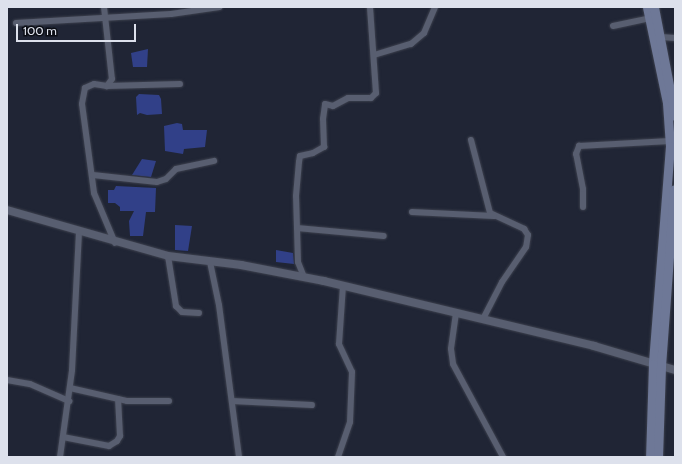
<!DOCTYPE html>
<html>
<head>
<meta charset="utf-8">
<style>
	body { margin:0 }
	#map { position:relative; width:682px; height:464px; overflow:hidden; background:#202535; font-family:Cabin,sans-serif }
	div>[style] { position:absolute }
	.building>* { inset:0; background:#314088 }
	.roads { filter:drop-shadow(0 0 1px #3d414e) drop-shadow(0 0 1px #3d414e) }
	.minor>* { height:6px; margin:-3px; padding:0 3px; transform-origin:3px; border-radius:3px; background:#585e70 }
	.tertiary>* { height:8px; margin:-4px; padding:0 4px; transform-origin:4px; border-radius:4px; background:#585e70 }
	.secondary>* { height:9px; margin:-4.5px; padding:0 4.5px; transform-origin:4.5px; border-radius:4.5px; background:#6e7897 }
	span { translate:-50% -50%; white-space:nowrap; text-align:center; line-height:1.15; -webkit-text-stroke:4px #0c0e15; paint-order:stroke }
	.frame { position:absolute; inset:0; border:8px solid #dde1ec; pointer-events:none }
	.scale { position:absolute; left:16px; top:24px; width:120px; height:18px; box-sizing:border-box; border:2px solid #dde1ec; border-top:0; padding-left:5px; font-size:12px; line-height:14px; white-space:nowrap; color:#dde1ec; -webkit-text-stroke:3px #0c0e15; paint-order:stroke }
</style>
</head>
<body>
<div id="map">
	<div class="building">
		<i style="clip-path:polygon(148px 49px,147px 67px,133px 67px,131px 53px)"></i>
		<i style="clip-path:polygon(139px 94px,159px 95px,161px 99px,162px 114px,147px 115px,140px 113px,137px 115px,136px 97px)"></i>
		<i style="clip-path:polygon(177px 123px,182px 124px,183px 130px,207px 130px,205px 147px,184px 149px,183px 154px,165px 151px,164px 126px)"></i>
		<i style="clip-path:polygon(142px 159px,156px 161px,151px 177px,132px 175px)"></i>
		<i style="clip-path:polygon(116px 186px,156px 188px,155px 212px,146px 212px,143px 236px,130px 236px,129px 221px,134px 211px,120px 211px,120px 207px,115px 203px,108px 203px,108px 190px,114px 190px)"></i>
		<i style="clip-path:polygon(175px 225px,192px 226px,188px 251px,175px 250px)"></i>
		<i style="clip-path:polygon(276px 250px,293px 253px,294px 264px,276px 262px)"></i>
	</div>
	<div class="roads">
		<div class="minor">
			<i style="left:104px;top:7px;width:72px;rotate:83.7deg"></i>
			<i style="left:112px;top:79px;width:9px;rotate:126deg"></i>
			<i style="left:107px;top:86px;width:13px;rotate:-171deg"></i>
			<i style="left:94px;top:84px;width:10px;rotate:156deg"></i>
			<i style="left:85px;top:88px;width:16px;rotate:101deg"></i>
			<i style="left:82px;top:104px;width:90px;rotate:82.3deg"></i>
			<i style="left:94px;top:193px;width:54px;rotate:67.2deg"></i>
			<i style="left:16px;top:23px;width:155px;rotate:-3.3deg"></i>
			<i style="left:171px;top:14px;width:49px;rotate:-8.3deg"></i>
			<i style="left:613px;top:26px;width:38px;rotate:-12deg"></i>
			<i style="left:661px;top:37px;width:14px;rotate:4deg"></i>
			<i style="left:374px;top:55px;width:39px;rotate:-17deg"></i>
			<i style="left:411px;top:44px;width:17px;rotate:-40deg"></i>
			<i style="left:424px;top:33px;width:28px;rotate:-67deg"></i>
			<i style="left:107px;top:86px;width:73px;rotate:-1.6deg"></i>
			<i style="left:471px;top:140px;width:75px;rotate:75.4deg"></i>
			<i style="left:490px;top:213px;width:38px;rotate:25deg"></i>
			<i style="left:524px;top:229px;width:7px;rotate:56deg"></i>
			<i style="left:528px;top:235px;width:12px;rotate:99deg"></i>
			<i style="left:526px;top:247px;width:42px;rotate:124.4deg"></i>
			<i style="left:502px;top:282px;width:42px;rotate:117.2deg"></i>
			<i style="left:93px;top:175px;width:64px;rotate:6.2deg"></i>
			<i style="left:157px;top:182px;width:9px;rotate:-18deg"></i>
			<i style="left:166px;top:179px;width:14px;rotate:-45deg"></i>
			<i style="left:176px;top:169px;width:39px;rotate:-12deg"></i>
			<i style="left:583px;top:207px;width:18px;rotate:-90deg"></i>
			<i style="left:583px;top:189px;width:36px;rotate:-101deg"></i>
			<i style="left:576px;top:154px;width:9px;rotate:-69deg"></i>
			<i style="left:579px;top:146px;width:91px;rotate:-3.1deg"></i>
			<i style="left:412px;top:212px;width:82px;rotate:2.8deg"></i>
			<i style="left:297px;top:228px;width:87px;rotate:5.3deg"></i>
			<i style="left:168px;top:256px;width:51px;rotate:80.9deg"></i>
			<i style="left:176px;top:306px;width:8px;rotate:45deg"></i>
			<i style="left:182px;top:312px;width:17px;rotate:3deg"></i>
			<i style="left:210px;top:262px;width:44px;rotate:78.2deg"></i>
			<i style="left:219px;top:305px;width:153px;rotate:82.5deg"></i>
			<i style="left:304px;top:277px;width:16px;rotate:-112deg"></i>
			<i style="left:298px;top:262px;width:66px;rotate:-91.7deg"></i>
			<i style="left:296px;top:196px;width:34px;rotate:-85deg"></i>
			<i style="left:299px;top:162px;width:6px;rotate:-81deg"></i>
			<i style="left:300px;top:156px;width:13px;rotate:-13deg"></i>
			<i style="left:313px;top:153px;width:13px;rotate:-29deg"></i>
			<i style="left:324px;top:147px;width:28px;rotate:-92deg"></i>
			<i style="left:323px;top:119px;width:15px;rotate:-82deg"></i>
			<i style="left:325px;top:104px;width:8px;rotate:14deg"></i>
			<i style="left:333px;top:106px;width:17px;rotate:-28deg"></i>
			<i style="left:348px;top:98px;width:23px"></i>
			<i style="left:371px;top:98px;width:7px;rotate:-45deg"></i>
			<i style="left:376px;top:93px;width:86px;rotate:-94deg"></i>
			<i style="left:456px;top:313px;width:36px;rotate:98deg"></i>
			<i style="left:451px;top:349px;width:15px;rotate:82deg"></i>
			<i style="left:453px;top:364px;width:106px;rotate:61.7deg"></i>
			<i style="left:7px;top:380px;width:23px;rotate:10deg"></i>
			<i style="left:30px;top:384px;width:43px;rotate:23.6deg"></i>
			<i style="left:70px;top:388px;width:58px;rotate:12.8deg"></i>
			<i style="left:127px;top:401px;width:42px"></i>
			<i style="left:232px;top:401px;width:80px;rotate:2.9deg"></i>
			<i style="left:63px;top:437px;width:47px;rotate:11.1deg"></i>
			<i style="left:109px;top:446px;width:9px;rotate:-32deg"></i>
			<i style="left:117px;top:441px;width:6px;rotate:-59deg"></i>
			<i style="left:120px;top:436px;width:37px;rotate:-93deg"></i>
			<i style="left:60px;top:457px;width:88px;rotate:-82.1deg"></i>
			<i style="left:72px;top:370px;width:139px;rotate:-87.1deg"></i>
			<i style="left:338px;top:457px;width:37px;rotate:-71deg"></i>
			<i style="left:350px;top:422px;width:50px;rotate:-87.7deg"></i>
			<i style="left:352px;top:372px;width:31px;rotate:-115deg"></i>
			<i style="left:339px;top:344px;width:58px;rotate:-86.1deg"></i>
		</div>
		<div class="tertiary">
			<i style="left:7px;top:210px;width:167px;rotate:15.9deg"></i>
			<i style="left:168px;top:256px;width:74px;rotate:7deg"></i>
			<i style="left:241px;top:265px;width:85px;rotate:10.9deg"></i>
			<i style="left:324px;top:281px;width:278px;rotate:13.5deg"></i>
			<i style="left:594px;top:346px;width:84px;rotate:16.5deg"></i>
		</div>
		<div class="secondary">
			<i style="left:647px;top:7px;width:98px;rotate:78.2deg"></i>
			<i style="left:667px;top:103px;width:43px;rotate:86deg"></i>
			<i style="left:670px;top:146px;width:219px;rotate:94.5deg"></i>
			<i style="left:653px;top:364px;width:93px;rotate:91.8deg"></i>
			<i style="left:654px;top:7px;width:111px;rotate:79.1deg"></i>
			<i style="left:658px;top:457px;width:91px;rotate:-88.1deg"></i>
			<i style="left:661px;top:366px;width:177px;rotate:-85.8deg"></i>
		</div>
	</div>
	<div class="frame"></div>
	<div class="scale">100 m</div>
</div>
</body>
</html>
